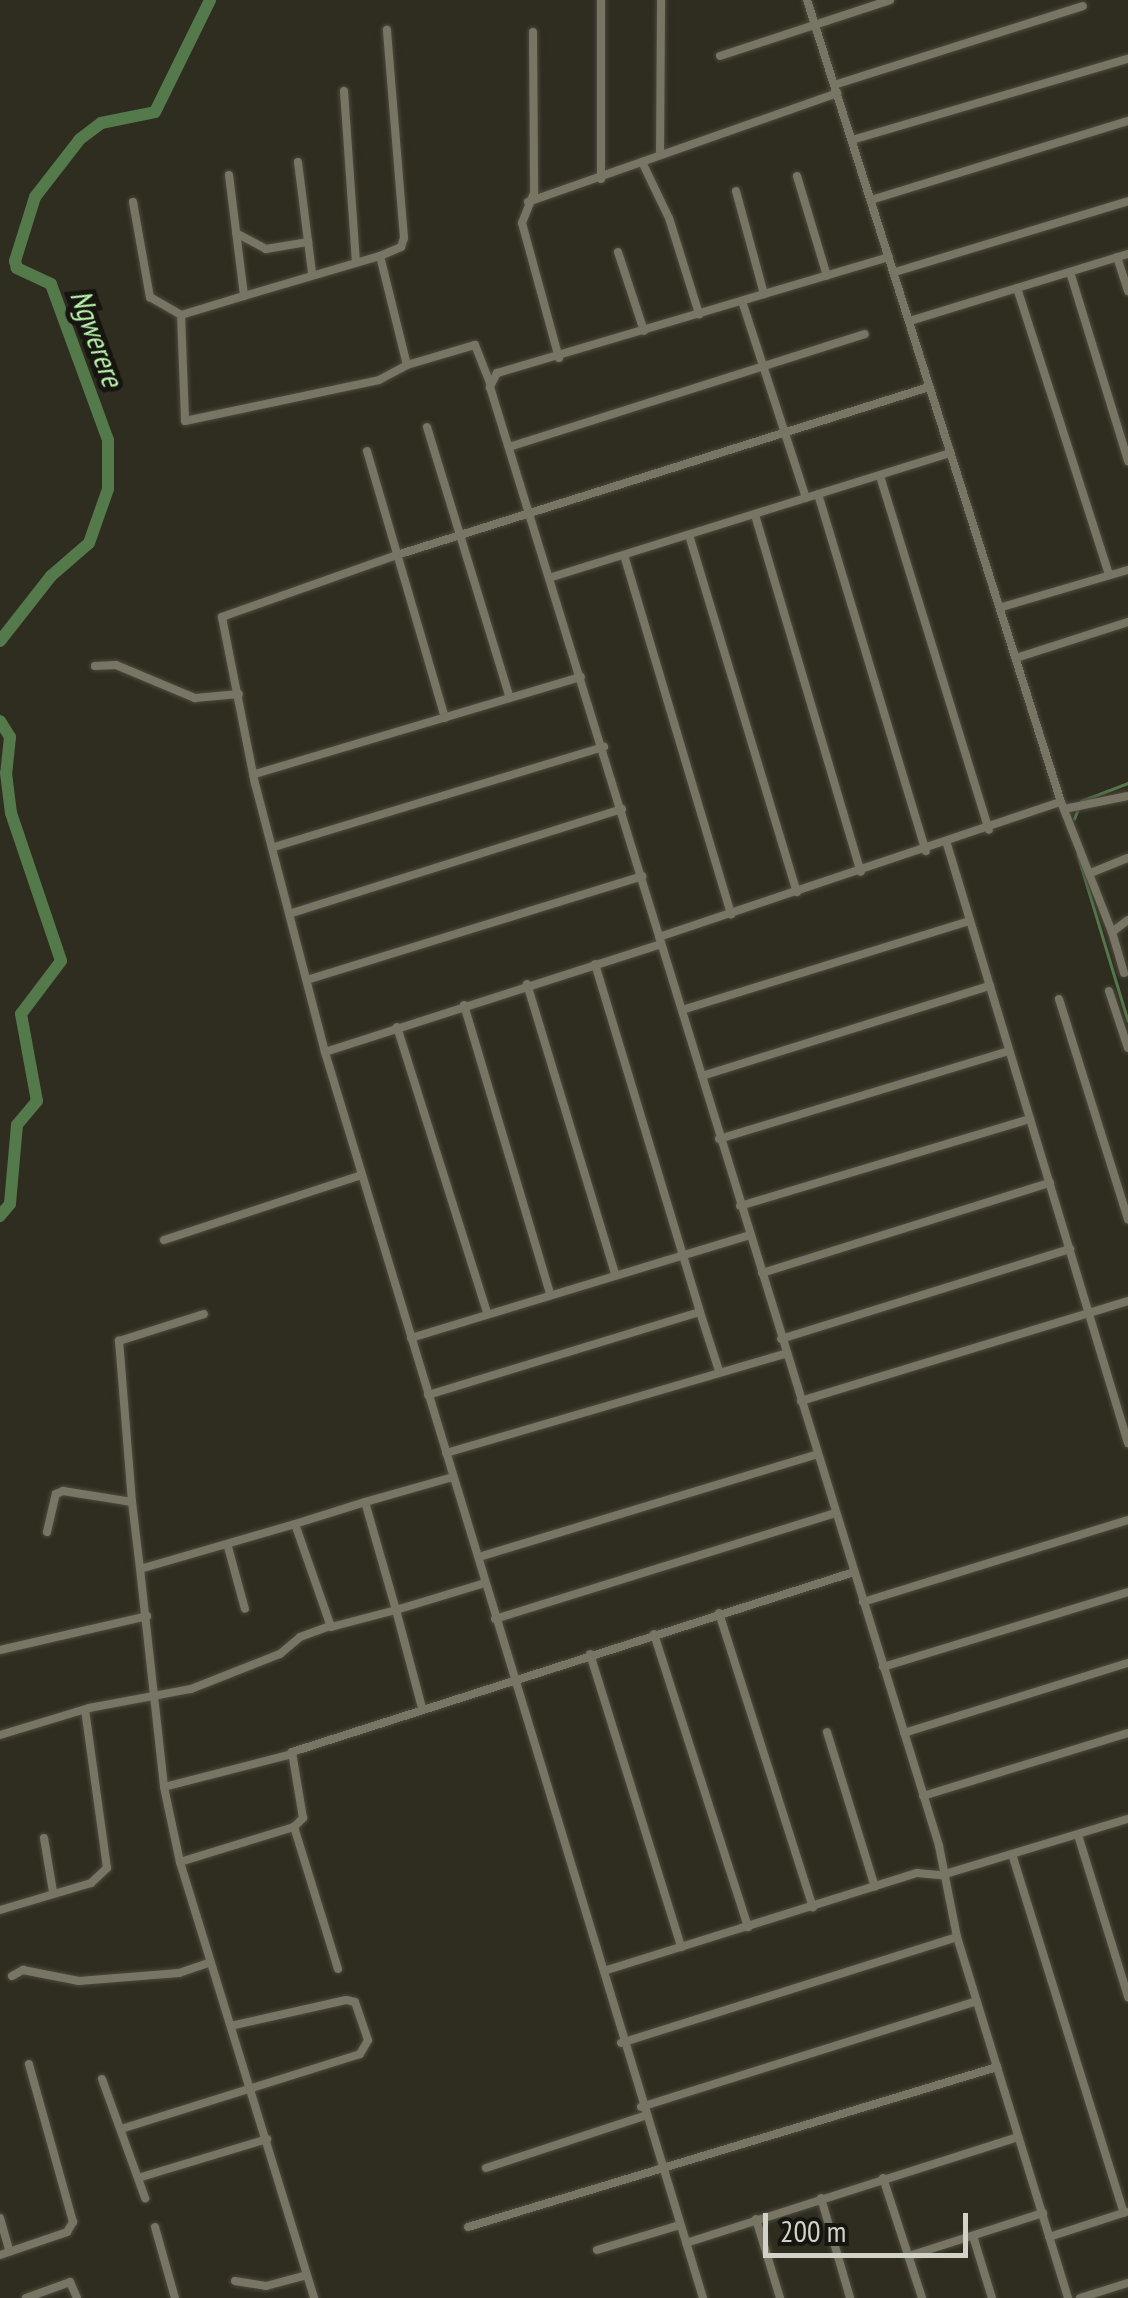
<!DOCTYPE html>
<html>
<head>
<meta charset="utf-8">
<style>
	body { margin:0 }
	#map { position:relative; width:1128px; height:2298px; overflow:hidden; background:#2f2d1f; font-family:"PT Sans Narrow",sans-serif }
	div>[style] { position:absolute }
	.stream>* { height:2.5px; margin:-1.25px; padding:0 1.25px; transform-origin:1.25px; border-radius:1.25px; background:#54794b }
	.river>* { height:12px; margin:-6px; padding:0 6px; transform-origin:6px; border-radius:6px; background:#54794b }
	.roads { filter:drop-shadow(0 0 2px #4c4a3e) drop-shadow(0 0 2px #4c4a3e) }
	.minor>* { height:8px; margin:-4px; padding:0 4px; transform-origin:4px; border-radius:4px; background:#787565 }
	span { translate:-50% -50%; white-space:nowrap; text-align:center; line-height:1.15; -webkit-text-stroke:10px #16150f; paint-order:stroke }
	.water-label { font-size:30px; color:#bbf5ae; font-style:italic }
	.scale { position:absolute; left:763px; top:2213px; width:205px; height:45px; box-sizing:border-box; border:5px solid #d3d2c9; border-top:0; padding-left:12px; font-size:30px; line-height:35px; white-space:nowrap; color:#d3d2c9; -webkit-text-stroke:8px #16150f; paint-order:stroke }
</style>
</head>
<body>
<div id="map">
	<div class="stream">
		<i style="left:1081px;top:801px;width:50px;rotate:-21deg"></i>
		<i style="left:1074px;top:819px;width:9px;rotate:-69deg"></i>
		<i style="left:1078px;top:855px;width:173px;rotate:73.2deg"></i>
	</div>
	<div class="river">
		<i style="left:0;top:641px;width:83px;rotate:-51.9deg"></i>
		<i style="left:51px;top:576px;width:50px;rotate:-41deg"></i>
		<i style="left:89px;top:543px;width:57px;rotate:-70.6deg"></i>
		<i style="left:108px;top:489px;width:49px;rotate:-90deg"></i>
		<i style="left:108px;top:440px;width:166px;rotate:-110.1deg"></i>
		<i style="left:51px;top:284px;width:38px;rotate:-155deg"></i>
		<i style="left:17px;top:268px;width:7px;rotate:-106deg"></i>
		<i style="left:15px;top:261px;width:67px;rotate:-72.6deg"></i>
		<i style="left:35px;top:197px;width:73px;rotate:-52.2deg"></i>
		<i style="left:80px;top:139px;width:26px;rotate:-37deg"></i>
		<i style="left:101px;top:123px;width:55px;rotate:-11.5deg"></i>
		<i style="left:155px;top:112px;width:125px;rotate:-63.8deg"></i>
		<i style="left:0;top:721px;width:19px;rotate:58deg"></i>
		<i style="left:10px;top:737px;width:36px;rotate:96deg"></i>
		<i style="left:6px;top:773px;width:40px;rotate:82.9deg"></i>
		<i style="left:11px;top:813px;width:156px;rotate:71.3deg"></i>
		<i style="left:61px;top:961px;width:66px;rotate:127deg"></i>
		<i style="left:21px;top:1014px;width:88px;rotate:79.6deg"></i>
		<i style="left:37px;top:1101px;width:31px;rotate:130deg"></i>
		<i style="left:17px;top:1125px;width:79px;rotate:95.1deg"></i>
		<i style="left:10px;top:1204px;width:16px;rotate:130deg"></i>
	</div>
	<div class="roads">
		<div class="minor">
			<i style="left:533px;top:32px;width:161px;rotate:89.6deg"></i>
			<i style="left:534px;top:193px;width:32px;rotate:112deg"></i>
			<i style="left:522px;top:223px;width:140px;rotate:74.7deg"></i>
			<i style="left:720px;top:56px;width:179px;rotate:-18.2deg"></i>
			<i style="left:834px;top:85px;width:261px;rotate:-17.6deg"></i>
			<i style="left:344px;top:91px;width:170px;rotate:86deg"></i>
			<i style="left:852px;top:140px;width:288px;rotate:-16.4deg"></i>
			<i style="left:660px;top:154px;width:154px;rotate:-89.6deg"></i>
			<i style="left:298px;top:162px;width:112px;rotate:82.8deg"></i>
			<i style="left:642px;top:162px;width:62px;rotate:64.3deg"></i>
			<i style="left:669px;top:218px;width:101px;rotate:72.6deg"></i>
			<i style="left:229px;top:175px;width:122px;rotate:82.9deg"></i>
			<i style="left:244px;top:296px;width:142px;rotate:-16.4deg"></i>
			<i style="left:380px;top:256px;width:112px;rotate:76.1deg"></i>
			<i style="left:407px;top:365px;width:71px;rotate:-16.4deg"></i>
			<i style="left:475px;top:345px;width:41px;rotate:68.5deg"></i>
			<i style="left:797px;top:176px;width:104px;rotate:73.3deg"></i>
			<i style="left:601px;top:179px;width:179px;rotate:-90deg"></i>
			<i style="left:736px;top:191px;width:107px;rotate:74.8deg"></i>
			<i style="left:871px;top:200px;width:269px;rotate:-17.1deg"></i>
			<i style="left:133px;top:202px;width:97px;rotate:79.9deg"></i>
			<i style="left:150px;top:297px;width:36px;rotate:30deg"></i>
			<i style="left:181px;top:315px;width:106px;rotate:87.8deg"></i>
			<i style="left:185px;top:421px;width:198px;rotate:-11.9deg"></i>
			<i style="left:379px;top:380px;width:32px;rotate:-28deg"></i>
			<i style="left:528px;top:202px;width:328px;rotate:-19.4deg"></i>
			<i style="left:236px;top:233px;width:34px;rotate:28deg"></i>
			<i style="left:266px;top:249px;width:43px;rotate:-9.5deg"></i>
			<i style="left:618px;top:252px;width:83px;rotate:71.8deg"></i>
			<i style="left:380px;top:256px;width:23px;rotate:-23deg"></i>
			<i style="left:401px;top:247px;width:9px;rotate:-72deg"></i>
			<i style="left:404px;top:238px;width:209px;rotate:-94.7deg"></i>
			<i style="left:889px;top:257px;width:409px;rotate:163.5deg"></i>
			<i style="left:497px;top:373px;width:16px;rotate:117deg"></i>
			<i style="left:490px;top:387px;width:1527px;rotate:72.89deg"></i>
			<i style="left:939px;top:1846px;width:93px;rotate:78.8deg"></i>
			<i style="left:957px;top:1937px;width:378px;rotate:72.9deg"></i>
			<i style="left:1117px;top:257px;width:36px;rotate:72deg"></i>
			<i style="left:895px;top:272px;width:244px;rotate:-16.9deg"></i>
			<i style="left:1070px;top:272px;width:198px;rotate:72.9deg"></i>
			<i style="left:1017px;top:288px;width:301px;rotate:72.2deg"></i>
			<i style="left:742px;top:301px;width:207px;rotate:72deg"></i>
			<i style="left:181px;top:315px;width:66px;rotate:-16.8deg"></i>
			<i style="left:910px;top:321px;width:228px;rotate:-17.1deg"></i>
			<i style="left:427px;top:427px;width:283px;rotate:73deg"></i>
			<i style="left:512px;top:446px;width:370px;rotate:-17.6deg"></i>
			<i style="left:367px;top:451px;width:278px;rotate:73.7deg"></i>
			<i style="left:880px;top:476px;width:370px;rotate:72.9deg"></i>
			<i style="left:818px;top:494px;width:373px;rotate:73.2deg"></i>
			<i style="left:755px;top:515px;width:372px;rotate:73.5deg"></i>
			<i style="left:689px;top:535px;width:373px;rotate:73.2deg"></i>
			<i style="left:624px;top:555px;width:375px;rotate:73.4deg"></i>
			<i style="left:552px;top:577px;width:416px;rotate:-17.3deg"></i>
			<i style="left:1002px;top:607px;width:131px;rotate:-16.4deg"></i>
			<i style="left:1016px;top:658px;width:118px;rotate:-17.8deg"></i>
			<i style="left:95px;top:666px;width:21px;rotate:-3deg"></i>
			<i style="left:116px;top:665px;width:86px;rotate:22.7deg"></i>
			<i style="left:195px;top:698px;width:44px;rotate:-5.2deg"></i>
			<i style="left:255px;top:774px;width:340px;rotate:-16.6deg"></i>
			<i style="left:1061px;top:802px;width:140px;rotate:68.6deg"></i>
			<i style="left:1064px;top:809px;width:65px;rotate:-11.5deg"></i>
			<i style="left:947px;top:844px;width:626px;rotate:73.19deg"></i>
			<i style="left:274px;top:847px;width:345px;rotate:-16.9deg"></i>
			<i style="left:1093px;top:872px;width:38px;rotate:-22deg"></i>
			<i style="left:292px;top:913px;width:346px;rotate:-17.5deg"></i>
			<i style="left:659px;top:937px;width:424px;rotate:-18.6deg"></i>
			<i style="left:1061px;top:802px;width:841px;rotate:-107.57deg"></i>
			<i style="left:595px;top:964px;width:363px;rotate:73.2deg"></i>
			<i style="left:1124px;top:973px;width:43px;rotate:-106.3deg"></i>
			<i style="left:1112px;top:932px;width:20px;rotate:-37deg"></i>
			<i style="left:310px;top:979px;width:348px;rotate:-17.2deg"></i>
			<i style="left:527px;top:984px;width:302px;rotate:73.1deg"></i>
			<i style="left:1109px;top:991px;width:60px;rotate:71.6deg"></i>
			<i style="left:1059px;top:999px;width:231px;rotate:72.6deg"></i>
			<i style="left:464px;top:1005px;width:301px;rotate:73.4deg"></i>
			<i style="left:682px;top:1010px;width:300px;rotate:-17.2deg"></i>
			<i style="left:397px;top:1027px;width:299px;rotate:72.5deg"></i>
			<i style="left:325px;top:1052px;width:353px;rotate:-17.8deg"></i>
			<i style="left:702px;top:1076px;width:302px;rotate:-17.4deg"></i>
			<i style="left:719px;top:1139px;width:302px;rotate:-16.9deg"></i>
			<i style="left:740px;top:1206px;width:303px;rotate:-16.7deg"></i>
			<i style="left:164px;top:1240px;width:208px;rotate:-18.2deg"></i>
			<i style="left:762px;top:1273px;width:302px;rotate:-17.4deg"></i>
			<i style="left:411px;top:1338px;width:354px;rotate:-16.9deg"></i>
			<i style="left:781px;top:1339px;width:303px;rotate:-17.3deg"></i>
			<i style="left:428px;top:1395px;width:284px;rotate:-17deg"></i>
			<i style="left:700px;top:1312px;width:62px;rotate:72.1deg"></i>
			<i style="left:801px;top:1401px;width:342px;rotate:-17deg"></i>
			<i style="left:446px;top:1453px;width:353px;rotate:-16.3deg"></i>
			<i style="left:453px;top:1477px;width:91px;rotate:164.1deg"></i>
			<i style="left:365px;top:1502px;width:112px;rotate:74deg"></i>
			<i style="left:396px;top:1610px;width:93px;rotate:-16.9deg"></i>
			<i style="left:132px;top:1502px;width:162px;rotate:-94.6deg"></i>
			<i style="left:119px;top:1341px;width:89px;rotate:-17.6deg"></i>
			<i style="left:295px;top:1524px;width:73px;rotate:-17.4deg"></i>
			<i style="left:47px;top:1532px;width:39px;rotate:-77deg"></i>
			<i style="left:56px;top:1494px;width:8px;rotate:-23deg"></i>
			<i style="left:63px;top:1491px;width:70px;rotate:9.1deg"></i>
			<i style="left:132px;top:1502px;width:67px;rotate:83.2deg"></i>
			<i style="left:140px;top:1569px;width:161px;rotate:-16.2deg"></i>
			<i style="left:295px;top:1524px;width:109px;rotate:70.7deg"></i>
			<i style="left:331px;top:1627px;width:67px;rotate:-14.7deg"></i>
			<i style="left:396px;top:1610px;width:101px;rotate:75.1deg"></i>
			<i style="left:228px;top:1547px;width:64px;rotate:74.7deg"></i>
			<i style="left:479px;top:1557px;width:353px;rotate:-16.9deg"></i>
			<i style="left:140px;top:1569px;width:219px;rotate:83.7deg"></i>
			<i style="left:164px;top:1787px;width:77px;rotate:78deg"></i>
			<i style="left:180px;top:1862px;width:456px;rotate:72.9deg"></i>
			<i style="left:863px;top:1602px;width:277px;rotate:-17.2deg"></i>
			<i style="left:719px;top:1613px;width:309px;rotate:72.3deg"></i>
			<i style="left:495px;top:1619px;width:357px;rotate:-17.3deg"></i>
			<i style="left:654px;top:1634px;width:308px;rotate:72.2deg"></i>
			<i style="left:0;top:1650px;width:151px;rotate:-13deg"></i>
			<i style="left:590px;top:1654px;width:307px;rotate:72.7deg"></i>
			<i style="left:883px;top:1667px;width:256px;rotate:-17deg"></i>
			<i style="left:827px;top:1732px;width:162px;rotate:72.8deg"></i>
			<i style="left:904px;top:1733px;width:235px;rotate:-17.4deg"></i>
			<i style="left:0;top:1735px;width:93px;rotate:-16.9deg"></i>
			<i style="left:89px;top:1708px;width:104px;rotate:-10.6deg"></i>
			<i style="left:191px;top:1689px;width:96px;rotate:-21.5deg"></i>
			<i style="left:280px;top:1654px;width:26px;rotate:-40deg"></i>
			<i style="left:300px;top:1637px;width:32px;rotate:-20deg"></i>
			<i style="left:164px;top:1787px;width:129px;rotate:-14.4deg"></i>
			<i style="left:923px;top:1796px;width:214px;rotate:-17.1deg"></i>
			<i style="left:1078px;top:1835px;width:170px;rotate:72.8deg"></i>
			<i style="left:44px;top:1838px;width:55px;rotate:80.5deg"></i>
			<i style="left:1012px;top:1854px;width:376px;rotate:72.7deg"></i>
			<i style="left:180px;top:1862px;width:119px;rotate:-17.1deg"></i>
			<i style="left:0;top:1910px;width:95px;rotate:-16.5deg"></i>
			<i style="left:91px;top:1883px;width:22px;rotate:-43deg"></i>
			<i style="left:107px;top:1868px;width:160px;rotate:-97.9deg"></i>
			<i style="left:338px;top:1969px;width:149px;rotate:-107.2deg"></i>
			<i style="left:294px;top:1827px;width:13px;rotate:-45deg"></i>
			<i style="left:303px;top:1818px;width:67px;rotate:-99.5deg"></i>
			<i style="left:292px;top:1752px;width:590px;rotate:-17.76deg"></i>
			<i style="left:607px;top:1970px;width:325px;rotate:-17.4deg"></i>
			<i style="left:917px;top:1873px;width:25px;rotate:5deg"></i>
			<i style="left:942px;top:1875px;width:194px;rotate:-16.8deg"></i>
			<i style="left:12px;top:1976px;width:13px;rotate:-29deg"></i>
			<i style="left:23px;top:1970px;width:57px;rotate:11.1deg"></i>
			<i style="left:79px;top:1981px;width:100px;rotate:-4.6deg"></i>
			<i style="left:179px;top:1973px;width:31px;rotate:-19deg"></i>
			<i style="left:621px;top:2043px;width:352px;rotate:-17.5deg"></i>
			<i style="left:102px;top:2079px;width:127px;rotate:70.1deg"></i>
			<i style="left:641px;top:2107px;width:352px;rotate:-17.5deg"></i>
			<i style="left:121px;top:2129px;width:250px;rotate:-17.4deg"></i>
			<i style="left:360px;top:2054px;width:16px;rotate:-60deg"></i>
			<i style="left:368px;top:2040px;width:40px;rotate:-108.9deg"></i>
			<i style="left:355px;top:2002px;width:9px;rotate:-167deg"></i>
			<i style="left:346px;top:2000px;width:118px;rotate:167.3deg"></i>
			<i style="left:486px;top:2168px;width:166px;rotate:-18.2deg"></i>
			<i style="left:138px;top:2178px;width:135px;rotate:-16.8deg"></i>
			<i style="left:883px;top:2178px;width:126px;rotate:72deg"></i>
			<i style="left:821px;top:2198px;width:104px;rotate:73.8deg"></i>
			<i style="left:0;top:2218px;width:35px;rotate:74deg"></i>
			<i style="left:756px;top:2219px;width:83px;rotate:73.1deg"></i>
			<i style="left:155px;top:2227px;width:74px;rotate:74.3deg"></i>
			<i style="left:468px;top:2227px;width:553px;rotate:-16.83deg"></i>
			<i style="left:973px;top:2236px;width:65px;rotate:73deg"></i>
			<i style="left:1049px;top:2237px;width:81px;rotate:-18deg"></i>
			<i style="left:686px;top:2243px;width:349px;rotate:-17.7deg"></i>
			<i style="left:597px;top:2250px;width:87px;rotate:-16.8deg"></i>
			<i style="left:0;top:2255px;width:71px;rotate:-18.9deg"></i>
			<i style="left:67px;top:2232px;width:12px;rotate:-59deg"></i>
			<i style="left:73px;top:2222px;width:164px;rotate:-105.6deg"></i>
			<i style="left:909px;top:2256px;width:141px;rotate:-17.8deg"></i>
			<i style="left:235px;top:2281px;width:31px;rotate:9deg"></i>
			<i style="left:266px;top:2286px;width:42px;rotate:-15deg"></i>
			<i style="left:26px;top:2298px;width:47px;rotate:-20deg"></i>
			<i style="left:70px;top:2282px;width:17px;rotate:66deg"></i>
			<i style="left:703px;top:2298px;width:1302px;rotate:-106.88deg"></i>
			<i style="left:325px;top:1052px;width:277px;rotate:-104.6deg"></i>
			<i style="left:255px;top:784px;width:170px;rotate:-101.2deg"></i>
			<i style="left:222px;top:617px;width:186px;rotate:-19.5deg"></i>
			<i style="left:397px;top:555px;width:558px;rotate:-17.53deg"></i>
			<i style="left:1080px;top:2298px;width:50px;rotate:-17.4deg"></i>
		</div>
	</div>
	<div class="water-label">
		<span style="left:97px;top:338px;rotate:70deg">Ngwerere</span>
	</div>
	<div class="scale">200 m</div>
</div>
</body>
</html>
